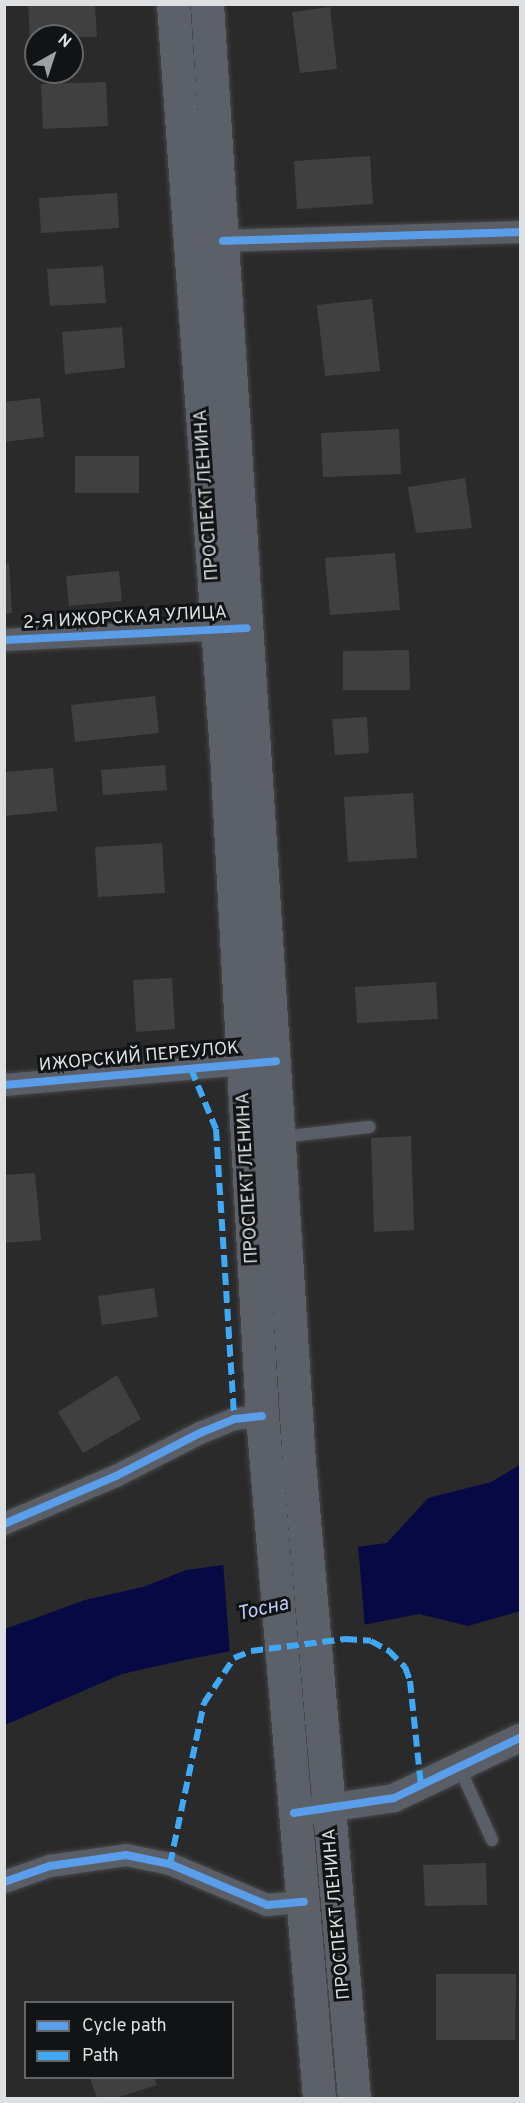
<!DOCTYPE html>
<html>
<head>
<meta charset="utf-8">
<style>
	body { margin:0 }
	#map { position:relative; width:525px; height:2103px; overflow:hidden; background:#2a2a2b; font-family:Overpass,sans-serif }
	div>[style] { position:absolute }
	.water>* { inset:0; background:#070944 }
	.pier>* { inset:0; background:#2a2a2b }
	.building>* { inset:0; background:#404041 }
	.roads { filter:drop-shadow(0 0 2px #474748) drop-shadow(0 0 2px #474748) }
	.service>* { height:12px; margin:-6px; padding:0 6px; transform-origin:6px; border-radius:6px; background:#5a5e67 }
	.minor>* { height:22px; margin:-11px; padding:0 11px; transform-origin:11px; border-radius:11px; background:#5a5e67 }
	.tertiary>* { height:28px; margin:-14px; padding:0 14px; transform-origin:14px; border-radius:14px; background:#5a5e67 }
	.secondary>* { height:33px; margin:-16.5px; padding:0 16.5px; transform-origin:16.5px; border-radius:16.5px; background:#5c6069 }
	.quiet>* { height:6px; margin-top:-3px; transform-origin:0; background:repeating-linear-gradient(90deg,#3fa9f5 0 12px,transparent 0 18px) }
	.cycleway>* { height:8px; margin:-4px; padding:0 4px; transform-origin:4px; border-radius:4px; background:#5a9eea }
	span { translate:-50% -50%; white-space:nowrap; text-align:center; line-height:1.15; -webkit-text-stroke:6px #121314; paint-order:stroke }
	.street-label { font-size:18px; color:#dedfe1 }
	.water-label { font-size:20px; color:#bbcdf4; font-style:italic }
	.frame { position:absolute; inset:0; border:6px solid #dedfe1; pointer-events:none }
	.legend { position:absolute; left:24px; top:2001px; width:210px; height:78px; box-sizing:border-box; background:#121314; border:2px solid #646566; margin:0; padding:8px 10px; list-style:none; font-size:18px; color:#dedfe1 }
	.legend li { display:flex; align-items:center; gap:12px; height:30px }
	.legend b { width:30px; border:2px solid #646566 }
	.north { position:absolute; left:24px; top:24px; width:60px; height:60px; box-sizing:border-box; background:#121314; border:2px solid #646566; border-radius:50%; rotate:39deg; font-size:16px; font-weight:700; line-height:24px; text-align:center; color:#dedfe1 }
	.north::after { content:''; display:block; margin:auto; width:21px; height:27px; background:#9fa0a1; clip-path:polygon(50% 0,100% 100%,50% 72%,0 100%) }
</style>
</head>
<body>
<div id="map">
	<div class="water">
		<i style="clip-path:polygon(520px 1465px,520px 1611px,468px 1626px,419px 1614px,175px 1662px,122px 1674px,5px 1725px,5px 1629px,85px 1600px,143px 1587px,186px 1570px,387px 1543px,428px 1498px,491px 1482px)"></i>
	</div>
	<div class="pier">
		<i style="clip-path:polygon(358px 1544px,365px 1628px,230px 1654px,223px 1562px)"></i>
	</div>
	<div class="building">
		<i style="clip-path:polygon(28px 4px,95px 4px,97px 37px,36px 36px,30px 40px)"></i>
		<i style="clip-path:polygon(330px 7px,337px 69px,300px 73px,292px 12px)"></i>
		<i style="clip-path:polygon(106px 82px,108px 126px,43px 129px,41px 84px)"></i>
		<i style="clip-path:polygon(370px 156px,373px 204px,297px 209px,294px 161px)"></i>
		<i style="clip-path:polygon(117px 193px,119px 228px,41px 233px,39px 198px)"></i>
		<i style="clip-path:polygon(103px 266px,106px 303px,50px 306px,47px 269px)"></i>
		<i style="clip-path:polygon(372px 299px,380px 371px,325px 376px,317px 305px)"></i>
		<i style="clip-path:polygon(122px 327px,125px 368px,65px 374px,62px 332px)"></i>
		<i style="clip-path:polygon(40px 398px,44px 437px,4px 442px,4px 402px)"></i>
		<i style="clip-path:polygon(399px 429px,401px 474px,323px 477px,321px 433px)"></i>
		<i style="clip-path:polygon(75px 456px,139px 456px,139px 493px,75px 493px)"></i>
		<i style="clip-path:polygon(465px 478px,472px 528px,416px 533px,408px 487px)"></i>
		<i style="clip-path:polygon(395px 553px,400px 610px,330px 615px,325px 558px)"></i>
		<i style="clip-path:polygon(9px 563px,12px 613px,4px 614px,4px 564px)"></i>
		<i style="clip-path:polygon(119px 571px,122px 601px,69px 606px,66px 576px)"></i>
		<i style="clip-path:polygon(409px 650px,410px 690px,343px 690px,343px 651px)"></i>
		<i style="clip-path:polygon(155px 696px,159px 733px,75px 742px,71px 705px)"></i>
		<i style="clip-path:polygon(367px 717px,369px 753px,335px 755px,332px 719px)"></i>
		<i style="clip-path:polygon(165px 765px,167px 790px,103px 795px,101px 770px)"></i>
		<i style="clip-path:polygon(53px 768px,57px 811px,4px 816px,4px 772px)"></i>
		<i style="clip-path:polygon(413px 793px,417px 858px,348px 862px,344px 797px)"></i>
		<i style="clip-path:polygon(162px 843px,165px 893px,98px 897px,95px 847px)"></i>
		<i style="clip-path:polygon(172px 978px,175px 1029px,136px 1032px,133px 980px)"></i>
		<i style="clip-path:polygon(436px 982px,438px 1019px,357px 1023px,355px 987px)"></i>
		<i style="clip-path:polygon(411px 1136px,414px 1230px,374px 1232px,371px 1138px)"></i>
		<i style="clip-path:polygon(35px 1173px,41px 1240px,4px 1243px,4px 1175px)"></i>
		<i style="clip-path:polygon(154px 1288px,158px 1317px,102px 1325px,98px 1296px)"></i>
		<i style="clip-path:polygon(117px 1375px,141px 1419px,83px 1453px,58px 1412px)"></i>
		<i style="clip-path:polygon(486px 1863px,487px 1905px,425px 1906px,423px 1865px)"></i>
		<i style="clip-path:polygon(436px 1974px,516px 1974px,515px 2040px,436px 2040px)"></i>
		<i style="clip-path:polygon(90px 2078px,154px 2078px,157px 2085px,116px 2098px,97px 2098px)"></i>
	</div>
	<div class="roads">
		<div class="service">
			<i style="left:281px;top:1137px;width:89px;rotate:-6.5deg"></i>
			<i style="left:460px;top:1769px;width:78px;rotate:65.7deg"></i>
		</div>
		<div class="minor">
			<i style="left:223px;top:241px;width:297px;rotate:-1.7deg"></i>
			<i style="left:4px;top:640px;width:227px;rotate:-2.8deg"></i>
			<i style="left:4px;top:1085px;width:253px;rotate:-5deg"></i>
			<i style="left:4px;top:1524px;width:122px;rotate:-23.2deg"></i>
			<i style="left:116px;top:1476px;width:94px;rotate:-27.1deg"></i>
			<i style="left:200px;top:1433px;width:37px;rotate:-22deg"></i>
			<i style="left:234px;top:1419px;width:28px;rotate:-6deg"></i>
			<i style="left:4px;top:1882px;width:49px;rotate:-19.2deg"></i>
			<i style="left:50px;top:1866px;width:77px;rotate:-8.2deg"></i>
			<i style="left:126px;top:1855px;width:45px;rotate:11.6deg"></i>
			<i style="left:170px;top:1864px;width:105px;rotate:22.9deg"></i>
			<i style="left:267px;top:1905px;width:37px;rotate:-5deg"></i>
		</div>
		<div class="tertiary">
			<i style="left:294px;top:1813px;width:101px;rotate:-8.5deg"></i>
			<i style="left:394px;top:1798px;width:140px;rotate:-25.5deg"></i>
		</div>
		<div class="secondary">
			<i style="left:173px;top:4px;width:751px;rotate:85.95deg"></i>
			<i style="left:226px;top:753px;width:664px;rotate:86.89deg"></i>
			<i style="left:262px;top:1416px;width:684px;rotate:85.22deg"></i>
			<i style="left:207px;top:4px;width:1461px;rotate:86.39deg"></i>
			<i style="left:299px;top:1462px;width:638px;rotate:85.06deg"></i>
		</div>
	</div>
	<div class="quiet">
		<i style="left:191px;top:1069px;width:65px;rotate:67.4deg"></i>
		<i style="left:216px;top:1129px;width:291px;rotate:86.4deg"></i>
		<i style="left:170px;top:1864px;width:165px;rotate:-78.1deg"></i>
		<i style="left:204px;top:1703px;width:54px;rotate:-56.3deg"></i>
		<i style="left:234px;top:1658px;width:18px;rotate:-22deg"></i>
		<i style="left:251px;top:1651px;width:95px;rotate:-7.3deg"></i>
		<i style="left:345px;top:1639px;width:26px;rotate:4deg"></i>
		<i style="left:371px;top:1641px;width:21px;rotate:29deg"></i>
		<i style="left:389px;top:1651px;width:23px;rotate:45deg"></i>
		<i style="left:405px;top:1667px;width:15px;rotate:70deg"></i>
		<i style="left:410px;top:1681px;width:105px;rotate:84deg"></i>
	</div>
	<div class="cycleway">
		<i style="left:223px;top:241px;width:297px;rotate:-1.7deg"></i>
		<i style="left:4px;top:640px;width:243px;rotate:-2.8deg"></i>
		<i style="left:4px;top:1085px;width:273px;rotate:-5deg"></i>
		<i style="left:4px;top:1524px;width:122px;rotate:-23.2deg"></i>
		<i style="left:116px;top:1476px;width:94px;rotate:-27.1deg"></i>
		<i style="left:200px;top:1433px;width:37px;rotate:-22deg"></i>
		<i style="left:234px;top:1419px;width:28px;rotate:-6deg"></i>
		<i style="left:294px;top:1813px;width:101px;rotate:-8.5deg"></i>
		<i style="left:394px;top:1798px;width:140px;rotate:-25.5deg"></i>
		<i style="left:4px;top:1882px;width:49px;rotate:-19.2deg"></i>
		<i style="left:50px;top:1866px;width:77px;rotate:-8.2deg"></i>
		<i style="left:126px;top:1855px;width:45px;rotate:11.6deg"></i>
		<i style="left:170px;top:1864px;width:105px;rotate:22.9deg"></i>
		<i style="left:267px;top:1905px;width:37px;rotate:-5deg"></i>
	</div>
	<div class="street-label">
		<span style="left:208px;top:495px;rotate:-94deg">ПРОСПЕКТ ЛЕНИНА</span>
		<span style="left:125px;top:619px;rotate:-3deg">2-Я ИЖОРСКАЯ УЛИЦА</span>
		<span style="left:139px;top:1058px;rotate:-5deg">ИЖОРСКИЙ ПЕРЕУЛОК</span>
		<span style="left:249px;top:1178px;rotate:-93deg">ПРОСПЕКТ ЛЕНИНА</span>
		<span style="left:338px;top:1914px;rotate:-95deg">ПРОСПЕКТ ЛЕНИНА</span>
	</div>
	<div class="water-label">
		<span style="left:263px;top:1610px;rotate:-13deg">Тосна</span>
	</div>
	<div class="frame"></div>
	<ul class="legend">
	<li><b style="height:8px;background:#5a9eea"></b>Cycle path</li>
	<li><b style="height:8px;background:#3fa9f5"></b>Path</li>
	</ul>
	<div class="north">N</div>
</div>
</body>
</html>
